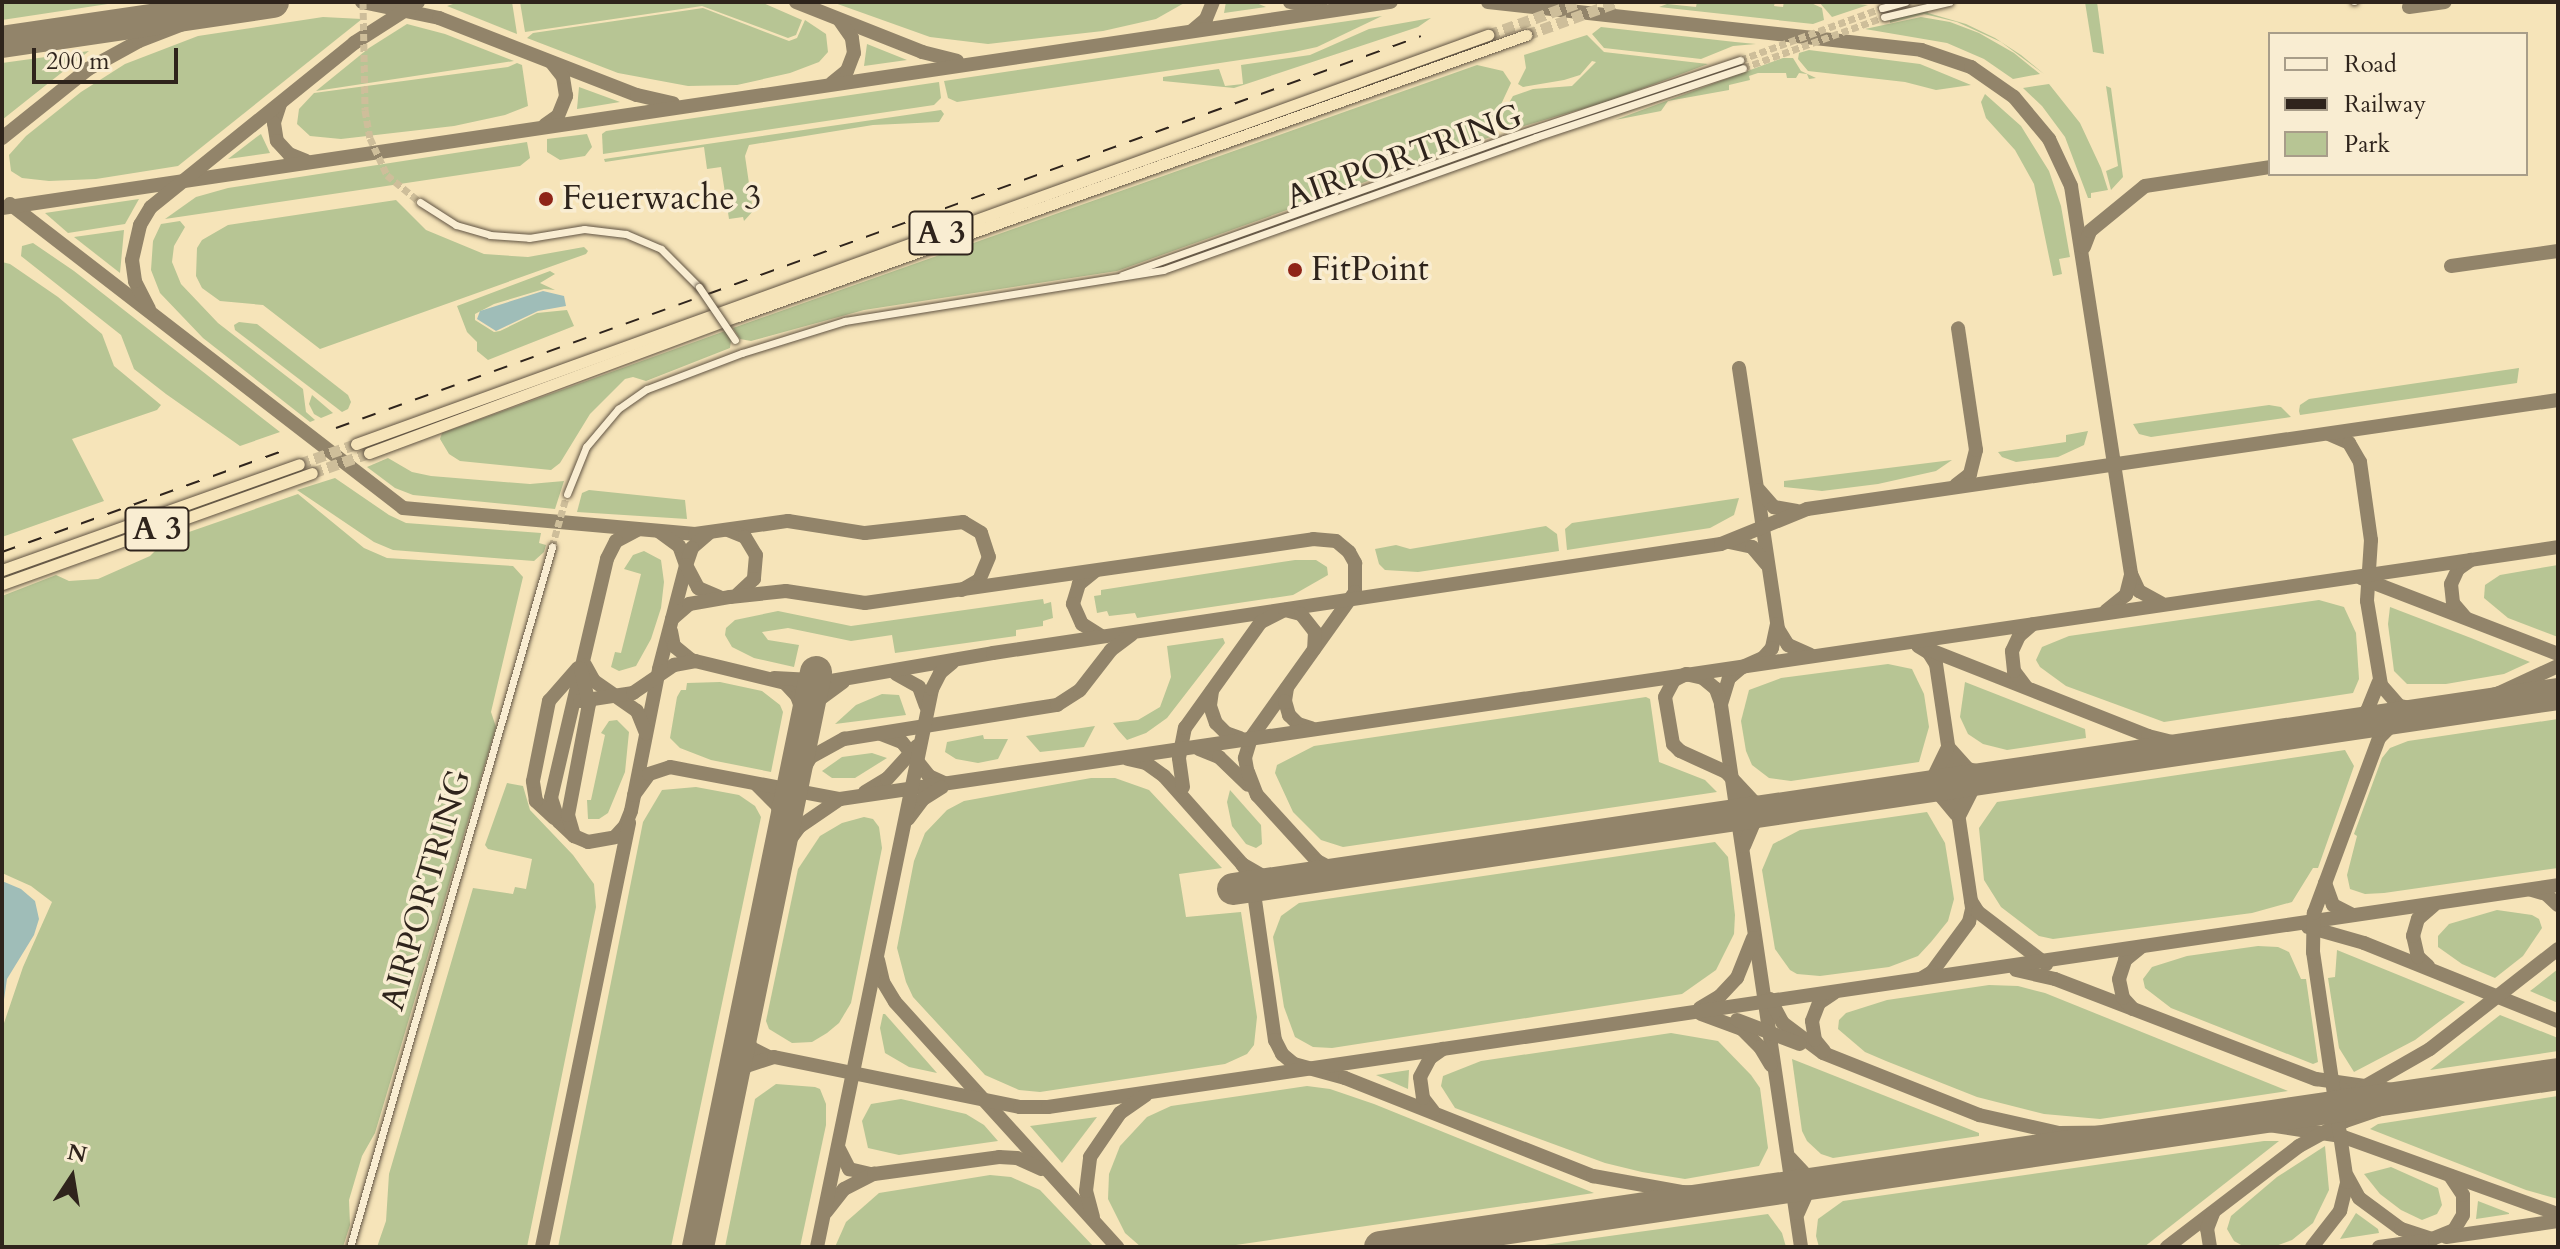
<!DOCTYPE html>
<html>
<head>
<meta charset="utf-8">
<style>
	body { margin:0 }
	#map { position:relative; width:2560px; height:1249px; overflow:hidden; background:#f6e4b9; font-family:Cardo,serif }
	div>[style] { position:absolute }
	.green>* { inset:0; background:#b7c594 }
	.water>* { inset:0; background:#9fbdb8 }
	.taxiway>* { height:14px; margin:-7px; padding:0 7px; transform-origin:7px; border-radius:7px; background:#92846a }
	.runway>* { height:32px; margin:-16px; padding:0 16px; transform-origin:16px; border-radius:16px; background:#92846a }
	.tertiary-tunnel>* { height:7px; margin-top:-3.5px; transform-origin:0; background:repeating-linear-gradient(90deg,#cebe9a 0 7px,transparent 0 10.5px) }
	.motorway-tunnel>* { height:11px; margin-top:-5.5px; transform-origin:0; background:repeating-linear-gradient(90deg,#cebe9a 0 11px,transparent 0 16.5px) }
	.roads { filter:drop-shadow(0 0 2px #615443) drop-shadow(0 0 2px #615443) }
	.minor>* { height:6px; margin:-3px; padding:0 3px; transform-origin:3px; border-radius:3px; background:#f9edd2 }
	.tertiary>* { height:7px; margin:-3.5px; padding:0 3.5px; transform-origin:3.5px; border-radius:3.5px; background:#f9edd2 }
	.motorway>* { height:11px; margin:-5.5px; padding:0 5.5px; transform-origin:5.5px; border-radius:5.5px; background:#f6e4b9 }
	.rail>* { height:2px; margin-top:-1px; transform-origin:0; background:repeating-linear-gradient(90deg,#2f241c 0 14px,transparent 0 28px) }
	.bridges { filter:drop-shadow(0 0 2px #615443) drop-shadow(0 0 2px #615443) }
	.tertiary-bridge>* { height:7px; margin:-3.5px; padding:0 3.5px; transform-origin:3.5px; border-radius:3.5px; background:#f9edd2 }
	.dots>* { width:22px; height:22px; translate:-50% -50%; box-sizing:border-box; border:4px solid #f9edd2; border-radius:50% }
	span { translate:-50% -50%; white-space:nowrap; text-align:center; line-height:1.15; -webkit-text-stroke:7px #f9edd2; paint-order:stroke }
	.shield-label span { padding:2px 6px; background:#f9edd2; border:2px solid; border-radius:6px; -webkit-text-stroke-width:0 }
	.shield-label { font-size:32px; color:#2f241c; font-weight:700 }
	.street-label { font-size:34px; color:#2f241c }
	.poi-label { font-size:34px; color:#2f241c }
	.left { translate:0 -50%; text-align:left }
	.frame { position:absolute; inset:0; border:4px solid #2f241c; pointer-events:none }
	.legend { position:absolute; left:2268px; top:32px; width:260px; height:144px; box-sizing:border-box; background:#f9edd2; border:2px solid #a89d89; margin:0; padding:10px 14px; list-style:none; font-size:24px; color:#2f241c }
	.legend li { display:flex; align-items:center; gap:16px; height:40px }
	.legend b { width:40px; border:2px solid #a89d89 }
	.north { position:absolute; left:32px; top:1137px; width:80px; height:80px; -webkit-text-stroke:6px #f9edd2; paint-order:stroke; rotate:12deg; font-size:22px; font-weight:700; line-height:32px; text-align:center; color:#2f241c }
	.north::after { content:''; display:block; margin:auto; width:28px; height:36px; background:#2f241c; clip-path:polygon(50% 0,100% 100%,50% 72%,0 100%) }
	.scale { position:absolute; left:32px; top:48px; width:146px; height:36px; box-sizing:border-box; border:4px solid #2f241c; border-top:0; padding-left:10px; font-size:24px; line-height:28px; white-space:nowrap; color:#2f241c; -webkit-text-stroke:6px #f9edd2; paint-order:stroke }
</style>
</head>
<body>
<div id="map">
	<div class="green">
		<i style="clip-path:polygon(2px 2px,121px 2px,2px 20px)"></i>
		<i style="clip-path:polygon(459px 2px,512px 2px,517px 34px,447px 6px)"></i>
		<i style="clip-path:polygon(520px 2px,761px 2px,802px 20px,796px 35px,788px 38px,702px 6px,525px 32px)"></i>
		<i style="clip-path:polygon(832px 2px,1186px 2px,1156px 19px,1103px 31px,988px 44px,930px 37px)"></i>
		<i style="clip-path:polygon(1226px 2px,1254px 2px,1266px 7px,1224px 13px)"></i>
		<i style="clip-path:polygon(1697px 2px,1775px 2px,1774px 6px,1783px 7px,1784px 2px,1809px 2px,1822px 8px,1824px 20px,1813px 24px,1659px 7px,1667px 4px,1696px 7px)"></i>
		<i style="clip-path:polygon(1819px 2px,1839px 2px,1868px 5px,1832px 17px)"></i>
		<i style="clip-path:polygon(2085px 2px,2097px 2px,2104px 54px,2093px 52px)"></i>
		<i style="clip-path:polygon(703px 8px,789px 41px,797px 38px,805px 20px,826px 34px,828px 52px,819px 62px,790px 73px,737px 85px,688px 86px,618px 73px,527px 38px,533px 33px)"></i>
		<i style="clip-path:polygon(1927px 10px,1928px 13px,1966px 24px,1995px 38px,2021px 55px,2044px 74px,2001px 42px,1957px 22px,1924px 14px,1890px 23px,1890px 19px)"></i>
		<i style="clip-path:polygon(1382px 16px,1317px 47px,1294px 52px,957px 102px,948px 98px,944px 81px)"></i>
		<i style="clip-path:polygon(323px 17px,362px 19px,178px 166px,96px 179px,49px 181px,22px 178px,11px 171px,9px 155px,26px 136px,81px 92px,125px 64px,198px 36px)"></i>
		<i style="clip-path:polygon(1921px 17px,1950px 22px,1979px 33px,2014px 53px,2040px 74px,2013px 79px,1984px 59px,1947px 43px,1865px 29px)"></i>
		<i style="clip-path:polygon(1431px 18px,1418px 27px,1234px 88px,1163px 81px,1163px 77px,1219px 69px,1225px 86px,1243px 84px,1241px 65px,1310px 55px,1369px 29px)"></i>
		<i style="clip-path:polygon(407px 24px,445px 34px,514px 61px,316px 91px,369px 48px)"></i>
		<i style="clip-path:polygon(1601px 27px,1735px 42px,1756px 44px,1733px 46px,1701px 59px,1604px 48px,1592px 34px)"></i>
		<i style="clip-path:polygon(1587px 35px,1604px 52px,1708px 64px,1609px 101px,1507px 131px,1504px 129px,1502px 115px,1513px 96px,1533px 89px,1572px 86px,1596px 62px,1592px 61px,1580px 75px,1564px 80px,1523px 87px,1518px 84px,1526px 68px,1524px 55px)"></i>
		<i style="clip-path:polygon(867px 44px,907px 60px,864px 66px)"></i>
		<i style="clip-path:polygon(1809px 50px,1920px 64px,1971px 85px,1936px 90px,1905px 82px,1808px 71px,1798px 59px,1799px 53px)"></i>
		<i style="clip-path:polygon(89px 51px,12px 112px,2px 120px,2px 63px)"></i>
		<i style="clip-path:polygon(1783px 58px,1793px 58px,1801px 71px,1816px 78px,1809px 79px,1807px 74px,1799px 73px,1796px 78px,1787px 78px,1786px 73px,1758px 73px,1749px 76px,1750px 80px,1729px 85px,1729px 90px,1668px 101px,1661px 111px,1615px 120px)"></i>
		<i style="clip-path:polygon(517px 63px,522px 65px,528px 106px,505px 115px,454px 126px,341px 139px,310px 136px,297px 124px,299px 109px,314px 93px,508px 67px)"></i>
		<i style="clip-path:polygon(1477px 65px,1503px 71px,1511px 83px,1497px 113px,1496px 135px,1117px 271px,864px 310px,751px 341px,740px 339px,733px 328px)"></i>
		<i style="clip-path:polygon(939px 82px,941px 98px,934px 105px,603px 154px,602px 134px,606px 131px)"></i>
		<i style="clip-path:polygon(2049px 84px,2080px 123px,2101px 168px,2108px 190px,2091px 193px,2091px 198px,2088px 198px,2065px 137px,2042px 106px,2023px 88px)"></i>
		<i style="clip-path:polygon(2106px 86px,2111px 88px,2123px 177px,2111px 190px,2106px 171px,2118px 166px)"></i>
		<i style="clip-path:polygon(579px 87px,620px 102px,577px 109px)"></i>
		<i style="clip-path:polygon(1985px 94px,2021px 126px,2049px 171px,2061px 206px,2070px 257px,2059px 259px,2062px 274px,2053px 276px,2034px 184px,2015px 150px,1986px 118px,1981px 102px)"></i>
		<i style="clip-path:polygon(941px 110px,944px 114px,939px 122px,873px 125px,749px 145px,745px 156px,753px 211px,744px 221px,743px 217px,729px 219px,721px 167px,707px 169px,704px 147px,605px 162px,604px 159px)"></i>
		<i style="clip-path:polygon(261px 134px,270px 153px,228px 159px,258px 136px)"></i>
		<i style="clip-path:polygon(587px 134px,592px 147px,585px 156px,560px 160px,547px 152px,547px 139px)"></i>
		<i style="clip-path:polygon(527px 142px,530px 158px,520px 166px,165px 219px,196px 197px,228px 188px)"></i>
		<i style="clip-path:polygon(1449px 161px,1451px 164px,1266px 230px,1403px 178px)"></i>
		<i style="clip-path:polygon(139px 199px,125px 224px,68px 233px,45px 213px)"></i>
		<i style="clip-path:polygon(396px 200px,426px 230px,484px 254px,528px 257px,584px 247px,588px 251px,586px 254px,320px 349px,263px 305px,220px 301px,202px 288px,196px 276px,197px 248px,202px 240px,228px 225px)"></i>
		<i style="clip-path:polygon(180px 221px,185px 227px,174px 246px,172px 262px,181px 284px,218px 323px,303px 389px,306px 412px,315px 420px,310px 422px,203px 338px,160px 293px,151px 270px,153px 241px,161px 224px)"></i>
		<i style="clip-path:polygon(124px 230px,120px 273px,74px 237px)"></i>
		<i style="clip-path:polygon(33px 243px,74px 271px,280px 432px,240px 446px,166px 394px,134px 369px,121px 335px,21px 256px,22px 246px)"></i>
		<i style="clip-path:polygon(2px 262px,10px 264px,58px 297px,102px 334px,114px 366px,161px 405px,157px 410px,72px 439px,104px 501px,2px 537px)"></i>
		<i style="clip-path:polygon(550px 271px,555px 274px,540px 283px,555px 290px,544px 289px,494px 304px,475px 314px,475px 320px,494px 332px,500px 331px,537px 313px,567px 310px,574px 326px,488px 360px,477px 351px,477px 342px,467px 332px,457px 306px)"></i>
		<i style="clip-path:polygon(239px 322px,257px 324px,348px 395px,351px 402px,348px 409px,342px 412px,235px 330px,234px 325px)"></i>
		<i style="clip-path:polygon(725px 331px,731px 341px,730px 348px,646px 381px,633px 377px,625px 379px,590px 414px,560px 463px,551px 470px,460px 461px,449px 454px,440px 439px,442px 433px)"></i>
		<i style="clip-path:polygon(2519px 368px,2517px 383px,2300px 415px,2299px 411px,2300px 405px,2309px 399px)"></i>
		<i style="clip-path:polygon(312px 395px,333px 413px,321px 418px,314px 414px,309px 404px)"></i>
		<i style="clip-path:polygon(2269px 405px,2281px 407px,2291px 417px,2151px 437px,2139px 434px,2133px 424px)"></i>
		<i style="clip-path:polygon(2088px 431px,2084px 445px,2058px 457px,2016px 462px,2002px 457px,1998px 452px,2066px 442px,2066px 435px)"></i>
		<i style="clip-path:polygon(388px 458px,412px 472px,431px 476px,530px 484px,564px 481px,555px 509px,413px 495px,395px 488px,367px 467px)"></i>
		<i style="clip-path:polygon(1952px 460px,1936px 471px,1878px 484px,1822px 491px,1784px 487px,1784px 481px)"></i>
		<i style="clip-path:polygon(335px 478px,389px 515px,406px 523px,541px 533px,539px 543px,546px 545px,544px 552px,534px 561px,393px 550px,374px 542px,297px 490px)"></i>
		<i style="clip-path:polygon(589px 490px,685px 500px,687px 519px,577px 512px,582px 493px)"></i>
		<i style="clip-path:polygon(298px 494px,364px 548px,387px 558px,513px 566px,523px 577px,491px 712px,496px 727px,375px 1133px,362px 1156px,349px 1200px,350px 1225px,343px 1247px,2px 1247px,2px 1029px,23px 967px,52px 902px,31px 886px,2px 873px,2px 596px,56px 575px,69px 581px,98px 579px,150px 556px,166px 540px)"></i>
		<i style="clip-path:polygon(1739px 498px,1734px 515px,1710px 528px,1567px 550px,1565px 529px,1572px 523px)"></i>
		<i style="clip-path:polygon(1546px 526px,1557px 534px,1559px 551px,1418px 572px,1385px 570px,1379px 564px,1375px 549px,1396px 545px,1410px 549px)"></i>
		<i style="clip-path:polygon(644px 551px,661px 560px,664px 582px,661px 608px,651px 639px,636px 666px,619px 671px,611px 667px,615px 652px,621px 653px,641px 574px,624px 569px,633px 555px)"></i>
		<i style="clip-path:polygon(1295px 560px,1316px 560px,1327px 567px,1328px 575px,1293px 595px,1137px 618px,1135px 613px,1109px 616px,1107px 611px,1097px 613px,1094px 596px,1101px 595px,1101px 590px)"></i>
		<i style="clip-path:polygon(2558px 565px,2558px 637px,2508px 618px,2484px 598px,2485px 585px,2500px 575px)"></i>
		<i style="clip-path:polygon(1043px 599px,1044px 604px,1051px 602px,1053px 618px,1043px 621px,1043px 626px,1016px 630px,1016px 636px,895px 653px,892px 635px,851px 641px,788px 628px,762px 632px,768px 640px,799px 645px,794px 667px,754px 658px,732px 647px,725px 635px,726px 628px,735px 620px,778px 611px,851px 626px)"></i>
		<i style="clip-path:polygon(2319px 600px,2344px 607px,2356px 633px,2359px 679px,2353px 693px,2164px 722px,2066px 686px,2040px 667px,2036px 660px,2042px 647px,2069px 636px)"></i>
		<i style="clip-path:polygon(2390px 607px,2471px 638px,2530px 662px,2504px 674px,2446px 684px,2407px 684px,2394px 671px,2388px 624px)"></i>
		<i style="clip-path:polygon(1223px 638px,1225px 643px,1167px 718px,1146px 733px,1127px 740px,1118px 730px,1113px 723px,1138px 720px,1160px 707px,1171px 677px,1167px 646px)"></i>
		<i style="clip-path:polygon(1888px 664px,1912px 669px,1924px 694px,1929px 727px,1919px 762px,1791px 781px,1769px 778px,1752px 765px,1746px 751px,1741px 721px,1749px 690px,1781px 678px)"></i>
		<i style="clip-path:polygon(720px 682px,762px 691px,780px 705px,783px 712px,771px 772px,711px 760px,680px 748px,670px 738px,677px 697px,681px 690px,686px 690px,687px 683px)"></i>
		<i style="clip-path:polygon(1965px 682px,2085px 729px,2086px 738px,2007px 750px,1983px 744px,1968px 734px,1960px 717px)"></i>
		<i style="clip-path:polygon(882px 694px,899px 695px,906px 715px,835px 724px,856px 705px)"></i>
		<i style="clip-path:polygon(1646px 697px,1650px 699px,1659px 762px,1705px 780px,1717px 792px,1343px 847px,1321px 840px,1293px 812px,1275px 773px,1277px 765px,1314px 746px)"></i>
		<i style="clip-path:polygon(2558px 719px,2558px 868px,2384px 893px,2365px 894px,2350px 889px,2347px 875px,2357px 836px,2354px 834px,2382px 758px,2390px 748px,2408px 741px)"></i>
		<i style="clip-path:polygon(617px 720px,629px 732px,625px 772px,608px 813px,599px 819px,588px 819px,587px 800px,591px 800px,605px 735px,601px 733px,609px 721px)"></i>
		<i style="clip-path:polygon(1095px 726px,1084px 747px,1040px 752px,1026px 736px)"></i>
		<i style="clip-path:polygon(983px 735px,984px 739px,1008px 739px,998px 759px,978px 763px,956px 759px,945px 752px,947px 742px)"></i>
		<i style="clip-path:polygon(2345px 750px,2354px 766px,2318px 868px,2313px 868px,2292px 902px,2252px 913px,2053px 939px,2039px 936px,2001px 907px,1984px 880px,1979px 828px,1997px 802px)"></i>
		<i style="clip-path:polygon(872px 753px,887px 758px,855px 778px,832px 778px,822px 771px,842px 757px)"></i>
		<i style="clip-path:polygon(1091px 778px,1115px 778px,1149px 790px,1222px 868px,1179px 874px,1186px 917px,1241px 912px,1257px 1017px,1254px 1045px,1247px 1054px,1225px 1064px,1040px 1092px,1019px 1090px,985px 1075px,913px 997px,906px 982px,897px 948px,914px 861px,925px 833px,947px 810px,964px 801px)"></i>
		<i style="clip-path:polygon(507px 783px,523px 786px,530px 810px,573px 855px,594px 884px,596px 907px,527px 1247px,377px 1247px,386px 1221px,389px 1174px,473px 888px,513px 894px,515px 887px,526px 889px,532px 859px,488px 849px,485px 845px)"></i>
		<i style="clip-path:polygon(696px 787px,739px 795px,755px 806px,761px 817px,671px 1247px,558px 1247px,643px 822px,662px 790px)"></i>
		<i style="clip-path:polygon(1230px 790px,1261px 825px,1262px 844px,1256px 848px,1246px 844px,1232px 826px,1227px 802px)"></i>
		<i style="clip-path:polygon(1927px 812px,1945px 843px,1954px 899px,1948px 921px,1931px 942px,1918px 956px,1889px 967px,1820px 976px,1797px 974px,1790px 970px,1775px 949px,1762px 870px,1773px 844px,1800px 830px)"></i>
		<i style="clip-path:polygon(864px 817px,873px 819px,879px 827px,882px 848px,851px 1003px,839px 1023px,827px 1033px,812px 1042px,792px 1043px,769px 1029px,766px 1021px,798px 869px,820px 836px,842px 823px)"></i>
		<i style="clip-path:polygon(1715px 842px,1728px 857px,1735px 915px,1734px 934px,1716px 970px,1682px 994px,1332px 1048px,1313px 1047px,1295px 1037px,1284px 1007px,1273px 937px,1281px 916px,1299px 903px)"></i>
		<i style="clip-path:polygon(2497px 910px,2532px 915px,2539px 919px,2542px 928px,2523px 956px,2495px 978px,2462px 964px,2438px 947px,2438px 936px,2449px 924px)"></i>
		<i style="clip-path:polygon(2258px 946px,2278px 947px,2289px 952px,2301px 979px,2306px 979px,2318px 1062px,2313px 1064px,2171px 1008px,2145px 988px,2143px 979px,2152px 967px,2187px 956px)"></i>
		<i style="clip-path:polygon(2337px 950px,2460px 1000px,2465px 1002px,2415px 1040px,2354px 1072px,2339px 1048px,2328px 978px,2335px 977px)"></i>
		<i style="clip-path:polygon(2558px 969px,2558px 1003px,2530px 991px,2534px 988px)"></i>
		<i style="clip-path:polygon(1989px 985px,2018px 986px,2045px 993px,2288px 1091px,2100px 1119px,2044px 1114px,1977px 1097px,1886px 1061px,1865px 1052px,1838px 1029px,1839px 1020px,1846px 1013px,1887px 1000px)"></i>
		<i style="clip-path:polygon(883px 1014px,885px 1014px,937px 1073px,909px 1067px,885px 1053px,880px 1028px)"></i>
		<i style="clip-path:polygon(2500px 1015px,2558px 1038px,2558px 1051px,2430px 1070px)"></i>
		<i style="clip-path:polygon(1671px 1033px,1718px 1041px,1751px 1075px,1760px 1088px,1768px 1148px,1759px 1166px,1685px 1179px,1642px 1172px,1605px 1163px,1455px 1108px,1441px 1086px,1443px 1076px,1481px 1061px)"></i>
		<i style="clip-path:polygon(1792px 1059px,1979px 1133px,1979px 1136px,1833px 1158px,1821px 1154px,1807px 1141px,1802px 1131px)"></i>
		<i style="clip-path:polygon(1409px 1070px,1408px 1089px,1376px 1075px)"></i>
		<i style="clip-path:polygon(776px 1084px,815px 1087px,820px 1089px,826px 1104px,826px 1125px,800px 1247px,725px 1247px,755px 1099px)"></i>
		<i style="clip-path:polygon(1307px 1086px,1330px 1089px,1374px 1104px,1594px 1193px,1222px 1247px,1141px 1247px,1125px 1233px,1108px 1199px,1109px 1174px,1120px 1146px,1147px 1117px,1171px 1106px)"></i>
		<i style="clip-path:polygon(2558px 1096px,2558px 1199px,2526px 1190px,2370px 1129px,2378px 1124px)"></i>
		<i style="clip-path:polygon(901px 1099px,966px 1114px,984px 1125px,998px 1141px,899px 1155px,868px 1148px,862px 1121px,871px 1104px)"></i>
		<i style="clip-path:polygon(1097px 1117px,1062px 1163px,1030px 1126px)"></i>
		<i style="clip-path:polygon(2264px 1141px,2279px 1141px,2144px 1247px,1819px 1247px,1816px 1236px,1818px 1219px,1843px 1201px)"></i>
		<i style="clip-path:polygon(2325px 1146px,2329px 1190px,2313px 1223px,2292px 1240px,2273px 1247px,2243px 1246px,2234px 1241px,2227px 1229px,2231px 1216px,2277px 1177px)"></i>
		<i style="clip-path:polygon(2391px 1167px,2438px 1188px,2442px 1205px,2437px 1214px,2422px 1220px,2401px 1210px,2380px 1194px,2364px 1174px)"></i>
		<i style="clip-path:polygon(990px 1175px,1011px 1177px,1040px 1190px,1094px 1247px,835px 1247px,846px 1222px,879px 1193px)"></i>
		<i style="clip-path:polygon(2478px 1201px,2509px 1213px,2509px 1214px,2476px 1219px)"></i>
		<i style="clip-path:polygon(2356px 1213px,2378px 1229px,2379px 1233px,2340px 1239px)"></i>
		<i style="clip-path:polygon(1768px 1214px,1782px 1233px,1786px 1247px,1530px 1247px)"></i>
	</div>
	<div class="water">
		<i style="clip-path:polygon(543px 291px,564px 296px,566px 306px,538px 311px,496px 331px,477px 319px,480px 311px)"></i>
		<i style="clip-path:polygon(2px 881px,21px 889px,35px 901px,39px 919px,34px 935px,7px 979px,2px 1013px)"></i>
	</div>
	<div class="taxiway">
		<i style="left:362px;top:2px;width:79px;rotate:11.7deg"></i>
		<i style="left:439px;top:18px;width:212px;rotate:21.3deg"></i>
		<i style="left:637px;top:95px;width:37px;rotate:13deg"></i>
		<i style="left:796px;top:2px;width:136px;rotate:21.6deg"></i>
		<i style="left:922px;top:52px;width:36px;rotate:14deg"></i>
		<i style="left:1290px;top:2px;width:32px;rotate:11deg"></i>
		<i style="left:1488px;top:2px;width:436px;rotate:6.3deg"></i>
		<i style="left:1921px;top:50px;width:53px;rotate:18.8deg"></i>
		<i style="left:1971px;top:67px;width:52px;rotate:34.9deg"></i>
		<i style="left:2014px;top:97px;width:55px;rotate:50.2deg"></i>
		<i style="left:2049px;top:139px;width:52px;rotate:64.9deg"></i>
		<i style="left:2071px;top:186px;width:393px;rotate:81.2deg"></i>
		<i style="left:2131px;top:574px;width:19px;rotate:65deg"></i>
		<i style="left:2139px;top:591px;width:25px;rotate:29deg"></i>
		<i style="left:2409px;top:7px;width:36px;rotate:-8deg"></i>
		<i style="left:1193px;top:30px;width:17px;rotate:-40deg"></i>
		<i style="left:1206px;top:19px;width:18px;rotate:-68deg"></i>
		<i style="left:832px;top:83px;width:19px;rotate:-39deg"></i>
		<i style="left:847px;top:71px;width:19px;rotate:-69deg"></i>
		<i style="left:854px;top:53px;width:15px;rotate:-98deg"></i>
		<i style="left:852px;top:38px;width:21px;rotate:-125deg"></i>
		<i style="left:280px;top:104px;width:20px;rotate:108deg"></i>
		<i style="left:274px;top:123px;width:18px;rotate:81deg"></i>
		<i style="left:277px;top:141px;width:18px;rotate:47deg"></i>
		<i style="left:289px;top:154px;width:18px;rotate:22deg"></i>
		<i style="left:545px;top:125px;width:16px;rotate:-35deg"></i>
		<i style="left:558px;top:116px;width:22px;rotate:-68deg"></i>
		<i style="left:566px;top:96px;width:19px;rotate:-99deg"></i>
		<i style="left:563px;top:77px;width:18px;rotate:-128deg"></i>
		<i style="left:2px;top:138px;width:110px;rotate:-38.7deg"></i>
		<i style="left:88px;top:69px;width:58px;rotate:-28.8deg"></i>
		<i style="left:139px;top:41px;width:75px;rotate:-21.1deg"></i>
		<i style="left:209px;top:14px;width:68px;rotate:-10.2deg"></i>
		<i style="left:10px;top:204px;width:497px;rotate:37.7deg"></i>
		<i style="left:403px;top:508px;width:293px;rotate:5.1deg"></i>
		<i style="left:695px;top:534px;width:94px;rotate:-8deg"></i>
		<i style="left:788px;top:521px;width:78px;rotate:8.9deg"></i>
		<i style="left:865px;top:533px;width:99px;rotate:-6.4deg"></i>
		<i style="left:963px;top:522px;width:21px;rotate:31deg"></i>
		<i style="left:981px;top:533px;width:25px;rotate:72deg"></i>
		<i style="left:989px;top:557px;width:25px;rotate:113deg"></i>
		<i style="left:979px;top:580px;width:20px;rotate:150deg"></i>
		<i style="left:2px;top:208px;width:1404px;rotate:-8.44deg"></i>
		<i style="left:2084px;top:247px;width:17px;rotate:-69deg"></i>
		<i style="left:2090px;top:231px;width:71px;rotate:-39.3deg"></i>
		<i style="left:2145px;top:186px;width:126px;rotate:-8.6deg"></i>
		<i style="left:2451px;top:266px;width:108px;rotate:-8deg"></i>
		<i style="left:149px;top:309px;width:31px;rotate:-117deg"></i>
		<i style="left:135px;top:281px;width:21px;rotate:-98deg"></i>
		<i style="left:132px;top:260px;width:36px;rotate:-77deg"></i>
		<i style="left:140px;top:225px;width:21px;rotate:-59deg"></i>
		<i style="left:151px;top:207px;width:261px;rotate:-38.9deg"></i>
		<i style="left:354px;top:43px;width:76px;rotate:-32.6deg"></i>
		<i style="left:1739px;top:368px;width:264px;rotate:81.5deg"></i>
		<i style="left:1778px;top:629px;width:19px;rotate:58deg"></i>
		<i style="left:1788px;top:645px;width:24px;rotate:24deg"></i>
		<i style="left:2329px;top:434px;width:22px;rotate:24deg"></i>
		<i style="left:2349px;top:443px;width:22px;rotate:60deg"></i>
		<i style="left:2360px;top:462px;width:79px;rotate:82deg"></i>
		<i style="left:2371px;top:540px;width:61px;rotate:93.8deg"></i>
		<i style="left:2367px;top:601px;width:85px;rotate:80.5deg"></i>
		<i style="left:2381px;top:685px;width:28px;rotate:49deg"></i>
		<i style="left:2399px;top:706px;width:34px;rotate:10deg"></i>
		<i style="left:1956px;top:485px;width:18px;rotate:-38deg"></i>
		<i style="left:1970px;top:474px;width:25px;rotate:-76deg"></i>
		<i style="left:1976px;top:450px;width:123px;rotate:-98.4deg"></i>
		<i style="left:1759px;top:490px;width:23px;rotate:49deg"></i>
		<i style="left:1774px;top:507px;width:23px;rotate:10deg"></i>
		<i style="left:637px;top:530px;width:24px;rotate:152deg"></i>
		<i style="left:616px;top:541px;width:20px;rotate:117deg"></i>
		<i style="left:607px;top:559px;width:245px;rotate:103.2deg"></i>
		<i style="left:551px;top:798px;width:25px;rotate:72deg"></i>
		<i style="left:559px;top:822px;width:21px;rotate:43deg"></i>
		<i style="left:574px;top:836px;width:15px;rotate:23deg"></i>
		<i style="left:588px;top:842px;width:27px;rotate:-10deg"></i>
		<i style="left:615px;top:837px;width:15px;rotate:-48deg"></i>
		<i style="left:625px;top:826px;width:16px;rotate:-68deg"></i>
		<i style="left:631px;top:811px;width:145px;rotate:-78.8deg"></i>
		<i style="left:659px;top:669px;width:107px;rotate:-75.4deg"></i>
		<i style="left:686px;top:565px;width:20px;rotate:-110deg"></i>
		<i style="left:679px;top:546px;width:24px;rotate:-144deg"></i>
		<i style="left:728px;top:530px;width:18px;rotate:22deg"></i>
		<i style="left:745px;top:537px;width:21px;rotate:59deg"></i>
		<i style="left:756px;top:555px;width:24px;rotate:95deg"></i>
		<i style="left:754px;top:579px;width:22px;rotate:137deg"></i>
		<i style="left:709px;top:533px;width:23px;rotate:139deg"></i>
		<i style="left:692px;top:548px;width:18px;rotate:109deg"></i>
		<i style="left:686px;top:565px;width:26px;rotate:62deg"></i>
		<i style="left:698px;top:588px;width:23px;rotate:23deg"></i>
		<i style="left:1729px;top:542px;width:24px;rotate:12deg"></i>
		<i style="left:1752px;top:547px;width:23px;rotate:50deg"></i>
		<i style="left:1095px;top:571px;width:21px;rotate:141deg"></i>
		<i style="left:1079px;top:584px;width:21px;rotate:107deg"></i>
		<i style="left:1073px;top:604px;width:22px;rotate:66deg"></i>
		<i style="left:1082px;top:624px;width:22px;rotate:32deg"></i>
		<i style="left:2361px;top:578px;width:211px;rotate:21.1deg"></i>
		<i style="left:2106px;top:611px;width:26px;rotate:-39deg"></i>
		<i style="left:2126px;top:595px;width:21px;rotate:-76deg"></i>
		<i style="left:2465px;top:617px;width:18px;rotate:-131deg"></i>
		<i style="left:2453px;top:603px;width:19px;rotate:-96deg"></i>
		<i style="left:2451px;top:584px;width:17px;rotate:-65deg"></i>
		<i style="left:2458px;top:569px;width:16px;rotate:-35deg"></i>
		<i style="left:672px;top:619px;width:23px;rotate:-41deg"></i>
		<i style="left:689px;top:604px;width:42px;rotate:-9.7deg"></i>
		<i style="left:730px;top:597px;width:56px;rotate:-6.1deg"></i>
		<i style="left:786px;top:591px;width:80px;rotate:8.6deg"></i>
		<i style="left:865px;top:603px;width:453px;rotate:-8.1deg"></i>
		<i style="left:1313px;top:539px;width:23px;rotate:5deg"></i>
		<i style="left:1336px;top:541px;width:17px;rotate:40deg"></i>
		<i style="left:1349px;top:552px;width:13px;rotate:61deg"></i>
		<i style="left:1355px;top:563px;width:29px;rotate:90deg"></i>
		<i style="left:1355px;top:592px;width:179px;rotate:125.5deg"></i>
		<i style="left:1251px;top:738px;width:21px;rotate:107deg"></i>
		<i style="left:1245px;top:758px;width:23px;rotate:80deg"></i>
		<i style="left:1777px;top:624px;width:25px;rotate:102deg"></i>
		<i style="left:1772px;top:648px;width:13px;rotate:132deg"></i>
		<i style="left:1763px;top:658px;width:24px;rotate:156deg"></i>
		<i style="left:1741px;top:668px;width:16px;rotate:140deg"></i>
		<i style="left:1729px;top:678px;width:28px;rotate:107deg"></i>
		<i style="left:1721px;top:705px;width:548px;rotate:81.6deg"></i>
		<i style="left:671px;top:631px;width:15px;rotate:79deg"></i>
		<i style="left:674px;top:646px;width:22px;rotate:39deg"></i>
		<i style="left:691px;top:660px;width:97px;rotate:13.7deg"></i>
		<i style="left:785px;top:683px;width:18px;rotate:47deg"></i>
		<i style="left:797px;top:696px;width:27px;rotate:70deg"></i>
		<i style="left:1918px;top:646px;width:13px;rotate:32deg"></i>
		<i style="left:1929px;top:653px;width:13px;rotate:58deg"></i>
		<i style="left:1936px;top:664px;width:248px;rotate:81.6deg"></i>
		<i style="left:1972px;top:909px;width:13px;rotate:103deg"></i>
		<i style="left:1969px;top:922px;width:62px;rotate:126.5deg"></i>
		<i style="left:1932px;top:972px;width:12px;rotate:149deg"></i>
		<i style="left:1925px;top:648px;width:240px;rotate:21.5deg"></i>
		<i style="left:2148px;top:736px;width:29px;rotate:14deg"></i>
		<i style="left:2176px;top:743px;width:38px;rotate:2deg"></i>
		<i style="left:585px;top:665px;width:18px;rotate:61deg"></i>
		<i style="left:594px;top:681px;width:52px;rotate:34.9deg"></i>
		<i style="left:637px;top:711px;width:24px;rotate:68deg"></i>
		<i style="left:896px;top:674px;width:26px;rotate:29deg"></i>
		<i style="left:919px;top:687px;width:20px;rotate:70deg"></i>
		<i style="left:774px;top:678px;width:57px;rotate:3deg"></i>
		<i style="left:831px;top:681px;width:164px;rotate:-9.8deg"></i>
		<i style="left:993px;top:653px;width:736px;rotate:-8.52deg"></i>
		<i style="left:1721px;top:544px;width:93px;rotate:-22.1deg"></i>
		<i style="left:1807px;top:509px;width:759px;rotate:-8.26deg"></i>
		<i style="left:2026px;top:687px;width:20px;rotate:-127deg"></i>
		<i style="left:2014px;top:671px;width:20px;rotate:-96deg"></i>
		<i style="left:2012px;top:651px;width:17px;rotate:-65deg"></i>
		<i style="left:2019px;top:636px;width:18px;rotate:-41deg"></i>
		<i style="left:1287px;top:688px;width:13px;rotate:99deg"></i>
		<i style="left:1285px;top:701px;width:15px;rotate:74deg"></i>
		<i style="left:1289px;top:715px;width:13px;rotate:45deg"></i>
		<i style="left:1298px;top:724px;width:14px;rotate:17deg"></i>
		<i style="left:1212px;top:691px;width:15px;rotate:98deg"></i>
		<i style="left:1210px;top:706px;width:18px;rotate:71deg"></i>
		<i style="left:1216px;top:723px;width:14px;rotate:45deg"></i>
		<i style="left:1226px;top:733px;width:15px;rotate:20deg"></i>
		<i style="left:580px;top:701px;width:54px;rotate:-8.6deg"></i>
		<i style="left:633px;top:693px;width:50px;rotate:-34.3deg"></i>
		<i style="left:674px;top:665px;width:22px;rotate:-10deg"></i>
		<i style="left:1721px;top:703px;width:15px;rotate:-110deg"></i>
		<i style="left:1716px;top:689px;width:17px;rotate:-140deg"></i>
		<i style="left:1703px;top:678px;width:17px;rotate:-167deg"></i>
		<i style="left:1686px;top:674px;width:13px;rotate:153deg"></i>
		<i style="left:1674px;top:680px;width:19px;rotate:118deg"></i>
		<i style="left:1665px;top:697px;width:48px;rotate:80.3deg"></i>
		<i style="left:1673px;top:744px;width:10px;rotate:45deg"></i>
		<i style="left:1680px;top:751px;width:51px;rotate:24.5deg"></i>
		<i style="left:1726px;top:772px;width:41px;rotate:47deg"></i>
		<i style="left:1754px;top:802px;width:30px;rotate:12deg"></i>
		<i style="left:2437px;top:711px;width:65px;rotate:-16.2deg"></i>
		<i style="left:2499px;top:693px;width:65px;rotate:-24.6deg"></i>
		<i style="left:806px;top:721px;width:23px;rotate:-61deg"></i>
		<i style="left:817px;top:701px;width:32px;rotate:-36deg"></i>
		<i style="left:2333px;top:727px;width:23px;rotate:-18deg"></i>
		<i style="left:2355px;top:720px;width:15px;rotate:-37deg"></i>
		<i style="left:2367px;top:711px;width:31px;rotate:-68deg"></i>
		<i style="left:881px;top:734px;width:22px;rotate:21deg"></i>
		<i style="left:902px;top:742px;width:43px;rotate:51.5deg"></i>
		<i style="left:929px;top:776px;width:17px;rotate:25deg"></i>
		<i style="left:1949px;top:748px;width:28px;rotate:48deg"></i>
		<i style="left:1968px;top:769px;width:31px;rotate:13deg"></i>
		<i style="left:1199px;top:749px;width:22px;rotate:22deg"></i>
		<i style="left:1219px;top:757px;width:40px;rotate:44deg"></i>
		<i style="left:1128px;top:759px;width:18px;rotate:13deg"></i>
		<i style="left:1146px;top:763px;width:22px;rotate:36deg"></i>
		<i style="left:1164px;top:776px;width:118px;rotate:48.4deg"></i>
		<i style="left:1242px;top:864px;width:28px;rotate:30deg"></i>
		<i style="left:1266px;top:878px;width:18px;rotate:9deg"></i>
		<i style="left:1248px;top:772px;width:25px;rotate:69deg"></i>
		<i style="left:1257px;top:795px;width:89px;rotate:47.7deg"></i>
		<i style="left:1317px;top:861px;width:17px;rotate:28deg"></i>
		<i style="left:1332px;top:869px;width:18px;rotate:6deg"></i>
		<i style="left:757px;top:785px;width:30px;rotate:45deg"></i>
		<i style="left:778px;top:806px;width:29px;rotate:82deg"></i>
		<i style="left:1183px;top:787px;width:29px;rotate:-98deg"></i>
		<i style="left:1179px;top:758px;width:31px;rotate:-79deg"></i>
		<i style="left:1185px;top:728px;width:130px;rotate:-54.4deg"></i>
		<i style="left:1261px;top:622px;width:27px;rotate:-27deg"></i>
		<i style="left:1285px;top:610px;width:16px;rotate:14deg"></i>
		<i style="left:1301px;top:614px;width:23px;rotate:52deg"></i>
		<i style="left:1315px;top:632px;width:17px;rotate:93deg"></i>
		<i style="left:1909px;top:789px;width:28px;rotate:-27deg"></i>
		<i style="left:1934px;top:776px;width:30px;rotate:-64deg"></i>
		<i style="left:1915px;top:789px;width:26px;rotate:13deg"></i>
		<i style="left:1940px;top:795px;width:25px;rotate:50deg"></i>
		<i style="left:791px;top:791px;width:39px;rotate:-60deg"></i>
		<i style="left:811px;top:757px;width:38px;rotate:-29deg"></i>
		<i style="left:844px;top:739px;width:216px;rotate:-9.1deg"></i>
		<i style="left:1057px;top:705px;width:27px;rotate:-33deg"></i>
		<i style="left:1080px;top:690px;width:51px;rotate:-52.2deg"></i>
		<i style="left:1111px;top:650px;width:25px;rotate:-37deg"></i>
		<i style="left:865px;top:792px;width:26px;rotate:-31deg"></i>
		<i style="left:887px;top:779px;width:45px;rotate:-47.7deg"></i>
		<i style="left:634px;top:795px;width:26px;rotate:-54deg"></i>
		<i style="left:649px;top:774px;width:22px;rotate:-18deg"></i>
		<i style="left:670px;top:767px;width:173px;rotate:10.7deg"></i>
		<i style="left:840px;top:799px;width:1736px;rotate:-8.34deg"></i>
		<i style="left:1960px;top:814px;width:29px;rotate:-63deg"></i>
		<i style="left:1973px;top:788px;width:25px;rotate:-26deg"></i>
		<i style="left:554px;top:818px;width:25px;rotate:-137deg"></i>
		<i style="left:536px;top:801px;width:20px;rotate:-99deg"></i>
		<i style="left:533px;top:781px;width:82px;rotate:-78.7deg"></i>
		<i style="left:549px;top:701px;width:44px;rotate:-48.7deg"></i>
		<i style="left:908px;top:819px;width:25px;rotate:-53deg"></i>
		<i style="left:923px;top:799px;width:22px;rotate:-32deg"></i>
		<i style="left:574px;top:836px;width:22px;rotate:-106deg"></i>
		<i style="left:568px;top:815px;width:113px;rotate:-79.3deg"></i>
		<i style="left:589px;top:704px;width:36px;rotate:-103deg"></i>
		<i style="left:1744px;top:846px;width:25px;rotate:-67deg"></i>
		<i style="left:1754px;top:823px;width:15px;rotate:-42deg"></i>
		<i style="left:1765px;top:813px;width:15px;rotate:-16deg"></i>
		<i style="left:1242px;top:864px;width:18px;rotate:56deg"></i>
		<i style="left:1252px;top:879px;width:163px;rotate:81.9deg"></i>
		<i style="left:1275px;top:1040px;width:16px;rotate:63deg"></i>
		<i style="left:1282px;top:1054px;width:16px;rotate:40deg"></i>
		<i style="left:1294px;top:1064px;width:53px;rotate:15.4deg"></i>
		<i style="left:1345px;top:1078px;width:267px;rotate:21.6deg"></i>
		<i style="left:1593px;top:1176px;width:90px;rotate:10.2deg"></i>
		<i style="left:1682px;top:1192px;width:61px;rotate:1.9deg"></i>
		<i style="left:775px;top:872px;width:21px;rotate:-73deg"></i>
		<i style="left:781px;top:852px;width:31px;rotate:-54deg"></i>
		<i style="left:799px;top:827px;width:46px;rotate:-34.4deg"></i>
		<i style="left:2325px;top:883px;width:23px;rotate:70deg"></i>
		<i style="left:2333px;top:905px;width:22px;rotate:27deg"></i>
		<i style="left:2532px;top:890px;width:15px;rotate:16deg"></i>
		<i style="left:2546px;top:894px;width:16px;rotate:43deg"></i>
		<i style="left:1971px;top:901px;width:13px;rotate:58deg"></i>
		<i style="left:1978px;top:912px;width:86px;rotate:37.4deg"></i>
		<i style="left:2308px;top:927px;width:58px;rotate:15.9deg"></i>
		<i style="left:2364px;top:943px;width:209px;rotate:21.9deg"></i>
		<i style="left:878px;top:960px;width:23px;rotate:77deg"></i>
		<i style="left:883px;top:982px;width:23px;rotate:59deg"></i>
		<i style="left:895px;top:1002px;width:331px;rotate:47.8deg"></i>
		<i style="left:2428px;top:966px;width:13px;rotate:-138deg"></i>
		<i style="left:2418px;top:957px;width:22px;rotate:-103deg"></i>
		<i style="left:2413px;top:936px;width:18px;rotate:-74deg"></i>
		<i style="left:2418px;top:919px;width:21px;rotate:-41deg"></i>
		<i style="left:2016px;top:970px;width:40px;rotate:13deg"></i>
		<i style="left:2055px;top:979px;width:280px;rotate:21deg"></i>
		<i style="left:2316px;top:1079px;width:77px;rotate:8.2deg"></i>
		<i style="left:2392px;top:1090px;width:59px;rotate:-1deg"></i>
		<i style="left:1770px;top:999px;width:27px;rotate:62deg"></i>
		<i style="left:1783px;top:1023px;width:50px;rotate:36.9deg"></i>
		<i style="left:1823px;top:1053px;width:168px;rotate:21.7deg"></i>
		<i style="left:1979px;top:1115px;width:82px;rotate:12.7deg"></i>
		<i style="left:2059px;top:1133px;width:104px;rotate:-0.6deg"></i>
		<i style="left:1700px;top:1008px;width:23px;rotate:-31deg"></i>
		<i style="left:1720px;top:996px;width:25px;rotate:-47deg"></i>
		<i style="left:1737px;top:978px;width:43px;rotate:-68.2deg"></i>
		<i style="left:2133px;top:1009px;width:15px;rotate:-132deg"></i>
		<i style="left:2123px;top:998px;width:19px;rotate:-102deg"></i>
		<i style="left:2119px;top:979px;width:20px;rotate:-72deg"></i>
		<i style="left:2125px;top:960px;width:21px;rotate:-39deg"></i>
		<i style="left:1701px;top:1014px;width:44px;rotate:20.1deg"></i>
		<i style="left:1742px;top:1029px;width:25px;rotate:45deg"></i>
		<i style="left:1760px;top:1047px;width:21px;rotate:59deg"></i>
		<i style="left:1737px;top:1020px;width:67px;rotate:20.9deg"></i>
		<i style="left:743px;top:1025px;width:24px;rotate:71deg"></i>
		<i style="left:751px;top:1048px;width:20px;rotate:27deg"></i>
		<i style="left:1824px;top:1051px;width:14px;rotate:-129deg"></i>
		<i style="left:1815px;top:1040px;width:19px;rotate:-99deg"></i>
		<i style="left:1812px;top:1021px;width:19px;rotate:-69deg"></i>
		<i style="left:1819px;top:1003px;width:18px;rotate:-34deg"></i>
		<i style="left:2337px;top:1086px;width:24px;rotate:35deg"></i>
		<i style="left:2357px;top:1100px;width:23px"></i>
		<i style="left:2362px;top:1088px;width:78px;rotate:-29.8deg"></i>
		<i style="left:2430px;top:1049px;width:162px;rotate:-38deg"></i>
		<i style="left:730px;top:1090px;width:29px;rotate:-56deg"></i>
		<i style="left:746px;top:1066px;width:29px;rotate:-18deg"></i>
		<i style="left:774px;top:1057px;width:251px;rotate:11.5deg"></i>
		<i style="left:1020px;top:1107px;width:28px"></i>
		<i style="left:1048px;top:1107px;width:1526px;rotate:-8.36deg"></i>
		<i style="left:1433px;top:1111px;width:16px;rotate:-128deg"></i>
		<i style="left:1423px;top:1098px;width:21px;rotate:-98deg"></i>
		<i style="left:1420px;top:1077px;width:21px;rotate:-62deg"></i>
		<i style="left:1430px;top:1058px;width:16px;rotate:-35deg"></i>
		<i style="left:2262px;top:1117px;width:84px;rotate:-15.2deg"></i>
		<i style="left:2184px;top:1129px;width:85px;rotate:-2.7deg"></i>
		<i style="left:2269px;top:1125px;width:73px;rotate:8.7deg"></i>
		<i style="left:2341px;top:1136px;width:231px;rotate:19.8deg"></i>
		<i style="left:838px;top:1147px;width:25px;rotate:63deg"></i>
		<i style="left:849px;top:1169px;width:22px;rotate:13deg"></i>
		<i style="left:1790px;top:1158px;width:25px;rotate:47deg"></i>
		<i style="left:1807px;top:1176px;width:25px;rotate:11deg"></i>
		<i style="left:2347px;top:1176px;width:25px;rotate:61deg"></i>
		<i style="left:2359px;top:1198px;width:52px;rotate:36.4deg"></i>
		<i style="left:2401px;top:1229px;width:33px;rotate:18deg"></i>
		<i style="left:2432px;top:1239px;width:24px;rotate:-22deg"></i>
		<i style="left:2454px;top:1230px;width:17px;rotate:-59deg"></i>
		<i style="left:2463px;top:1215px;width:20px;rotate:-90deg"></i>
		<i style="left:2463px;top:1195px;width:23px;rotate:-124deg"></i>
		<i style="left:826px;top:1212px;width:29px;rotate:-52deg"></i>
		<i style="left:844px;top:1189px;width:34px;rotate:-27deg"></i>
		<i style="left:874px;top:1174px;width:126px;rotate:-7.7deg"></i>
		<i style="left:999px;top:1157px;width:18px;rotate:3deg"></i>
		<i style="left:1017px;top:1158px;width:27px;rotate:24deg"></i>
		<i style="left:1798px;top:1213px;width:22px;rotate:-66deg"></i>
		<i style="left:1807px;top:1193px;width:24px;rotate:-28deg"></i>
		<i style="left:1093px;top:1217px;width:27px;rotate:-105deg"></i>
		<i style="left:1086px;top:1191px;width:34px;rotate:-83deg"></i>
		<i style="left:1090px;top:1157px;width:53px;rotate:-55.7deg"></i>
		<i style="left:1120px;top:1113px;width:32px;rotate:-35deg"></i>
		<i style="left:2446px;top:1237px;width:113px;rotate:-8.1deg"></i>
		<i style="left:542px;top:1247px;width:433px;rotate:-78.4deg"></i>
		<i style="left:817px;top:1247px;width:570px;rotate:-78.35deg"></i>
		<i style="left:932px;top:689px;width:18px;rotate:-63deg"></i>
		<i style="left:940px;top:673px;width:16px;rotate:-40deg"></i>
		<i style="left:2167px;top:1247px;width:166px;rotate:-37.4deg"></i>
		<i style="left:2299px;top:1146px;width:52px;rotate:-28.5deg"></i>
		<i style="left:2345px;top:1121px;width:78px;rotate:-18.7deg"></i>
		<i style="left:2210px;top:1247px;width:18px;rotate:-99deg"></i>
		<i style="left:2207px;top:1229px;width:17px;rotate:-69deg"></i>
		<i style="left:2312px;top:1247px;width:46px;rotate:-52.1deg"></i>
		<i style="left:2340px;top:1211px;width:30px;rotate:-76deg"></i>
		<i style="left:2347px;top:1182px;width:232px;rotate:-98.4deg"></i>
		<i style="left:2313px;top:952px;width:39px;rotate:-89deg"></i>
		<i style="left:2314px;top:913px;width:187px;rotate:-69.6deg"></i>
		<i style="left:2379px;top:738px;width:20px;rotate:-45deg"></i>
		<i style="left:2393px;top:724px;width:27px;rotate:-22deg"></i>
		<i style="left:2379px;top:1247px;width:43px;rotate:-7.9deg"></i>
	</div>
	<div class="runway">
		<i style="left:2px;top:42px;width:274px;rotate:-8.4deg"></i>
		<i style="left:1233px;top:889px;width:1339px;rotate:-8.37deg"></i>
		<i style="left:698px;top:1247px;width:587px;rotate:-78.4deg"></i>
		<i style="left:1380px;top:1247px;width:1191px;rotate:-8.35deg"></i>
	</div>
	<div class="tertiary-tunnel">
		<i style="left:363px;top:2px;width:108px;rotate:88.9deg"></i>
		<i style="left:365px;top:110px;width:28px;rotate:80deg"></i>
		<i style="left:370px;top:138px;width:41px;rotate:65.3deg"></i>
		<i style="left:387px;top:175px;width:43px;rotate:39.3deg"></i>
		<i style="left:1740px;top:60px;width:151px;rotate:-20.1deg"></i>
		<i style="left:1743px;top:68px;width:150px;rotate:-19.9deg"></i>
		<i style="left:552px;top:547px;width:55px;rotate:-74.2deg"></i>
	</div>
	<div class="motorway-tunnel">
		<i style="left:1488px;top:35px;width:98px;rotate:-19.7deg"></i>
		<i style="left:1526px;top:35px;width:97px;rotate:-19.9deg"></i>
		<i style="left:299px;top:464px;width:60px;rotate:-19.3deg"></i>
		<i style="left:312px;top:473px;width:60px;rotate:-19.3deg"></i>
	</div>
	<div class="roads">
		<div class="minor">
			<i style="left:2354px;top:2px;width:1px"></i>
		</div>
		<div class="tertiary">
			<i style="left:1882px;top:8px;width:24px;rotate:-15deg"></i>
			<i style="left:1884px;top:17px;width:67px;rotate:-13deg"></i>
			<i style="left:420px;top:202px;width:43px;rotate:32.6deg"></i>
			<i style="left:456px;top:225px;width:35px;rotate:16deg"></i>
			<i style="left:490px;top:235px;width:39px;rotate:4deg"></i>
			<i style="left:529px;top:238px;width:56px;rotate:-9.3deg"></i>
			<i style="left:584px;top:229px;width:42px;rotate:6.8deg"></i>
			<i style="left:626px;top:234px;width:38px;rotate:23deg"></i>
			<i style="left:661px;top:249px;width:54px;rotate:45deg"></i>
			<i style="left:1122px;top:275px;width:405px;rotate:-19.6deg"></i>
			<i style="left:1504px;top:139px;width:249px;rotate:-18.5deg"></i>
			<i style="left:567px;top:494px;width:51px;rotate:-68deg"></i>
			<i style="left:586px;top:447px;width:50px;rotate:-49.9deg"></i>
			<i style="left:618px;top:409px;width:35px;rotate:-35deg"></i>
			<i style="left:647px;top:389px;width:102px;rotate:-20.8deg"></i>
			<i style="left:742px;top:353px;width:108px;rotate:-17.3deg"></i>
			<i style="left:845px;top:321px;width:322px;rotate:-9.1deg"></i>
			<i style="left:1163px;top:270px;width:396px;rotate:-19.6deg"></i>
			<i style="left:1536px;top:137px;width:218px;rotate:-18.4deg"></i>
			<i style="left:350px;top:1247px;width:729px;rotate:-73.9deg"></i>
		</div>
		<div class="motorway">
			<i style="left:356px;top:444px;width:1204px;rotate:-19.87deg"></i>
			<i style="left:369px;top:453px;width:394px;rotate:-20.4deg"></i>
			<i style="left:738px;top:316px;width:837px;rotate:-19.63deg"></i>
			<i style="left:2px;top:570px;width:315px;rotate:-19.6deg"></i>
			<i style="left:2px;top:584px;width:329px;rotate:-19.7deg"></i>
		</div>
	</div>
	<div class="rail">
		<i style="left:708px;top:294px;width:758px;rotate:-19.89deg"></i>
		<i style="left:336px;top:428px;width:384px;rotate:-19.8deg"></i>
		<i style="left:2px;top:552px;width:298px;rotate:-19.8deg"></i>
	</div>
	<div class="bridges">
		<div class="tertiary-bridge">
			<i style="left:699px;top:287px;width:64px;rotate:55.8deg"></i>
		</div>
	</div>
	<div class="dots">
		<i style="left:546px;top:199px;background:#8f2418"></i>
		<i style="left:1295px;top:270px;background:#8f2418"></i>
	</div>
	<div class="shield-label">
		<span style="left:941px;top:233px">A 3</span>
		<span style="left:157px;top:529px">A 3</span>
	</div>
	<div class="street-label">
		<span style="left:1404px;top:157px;rotate:-20deg">AIRPORTRING</span>
		<span style="left:426px;top:890px;rotate:-74deg">AIRPORTRING</span>
	</div>
	<div class="poi-label">
		<span class="left" style="left:562px;top:199px">Feuerwache 3</span>
		<span class="left" style="left:1311px;top:270px">FitPoint</span>
	</div>
	<div class="frame"></div>
	<ul class="legend">
	<li><b style="height:10px;background:#f9edd2"></b>Road</li>
	<li><b style="height:10px;background:#2f241c"></b>Railway</li>
	<li><b style="height:22px;background:#b7c594"></b>Park</li>
	</ul>
	<div class="north">N</div>
	<div class="scale">200 m</div>
</div>
</body>
</html>
